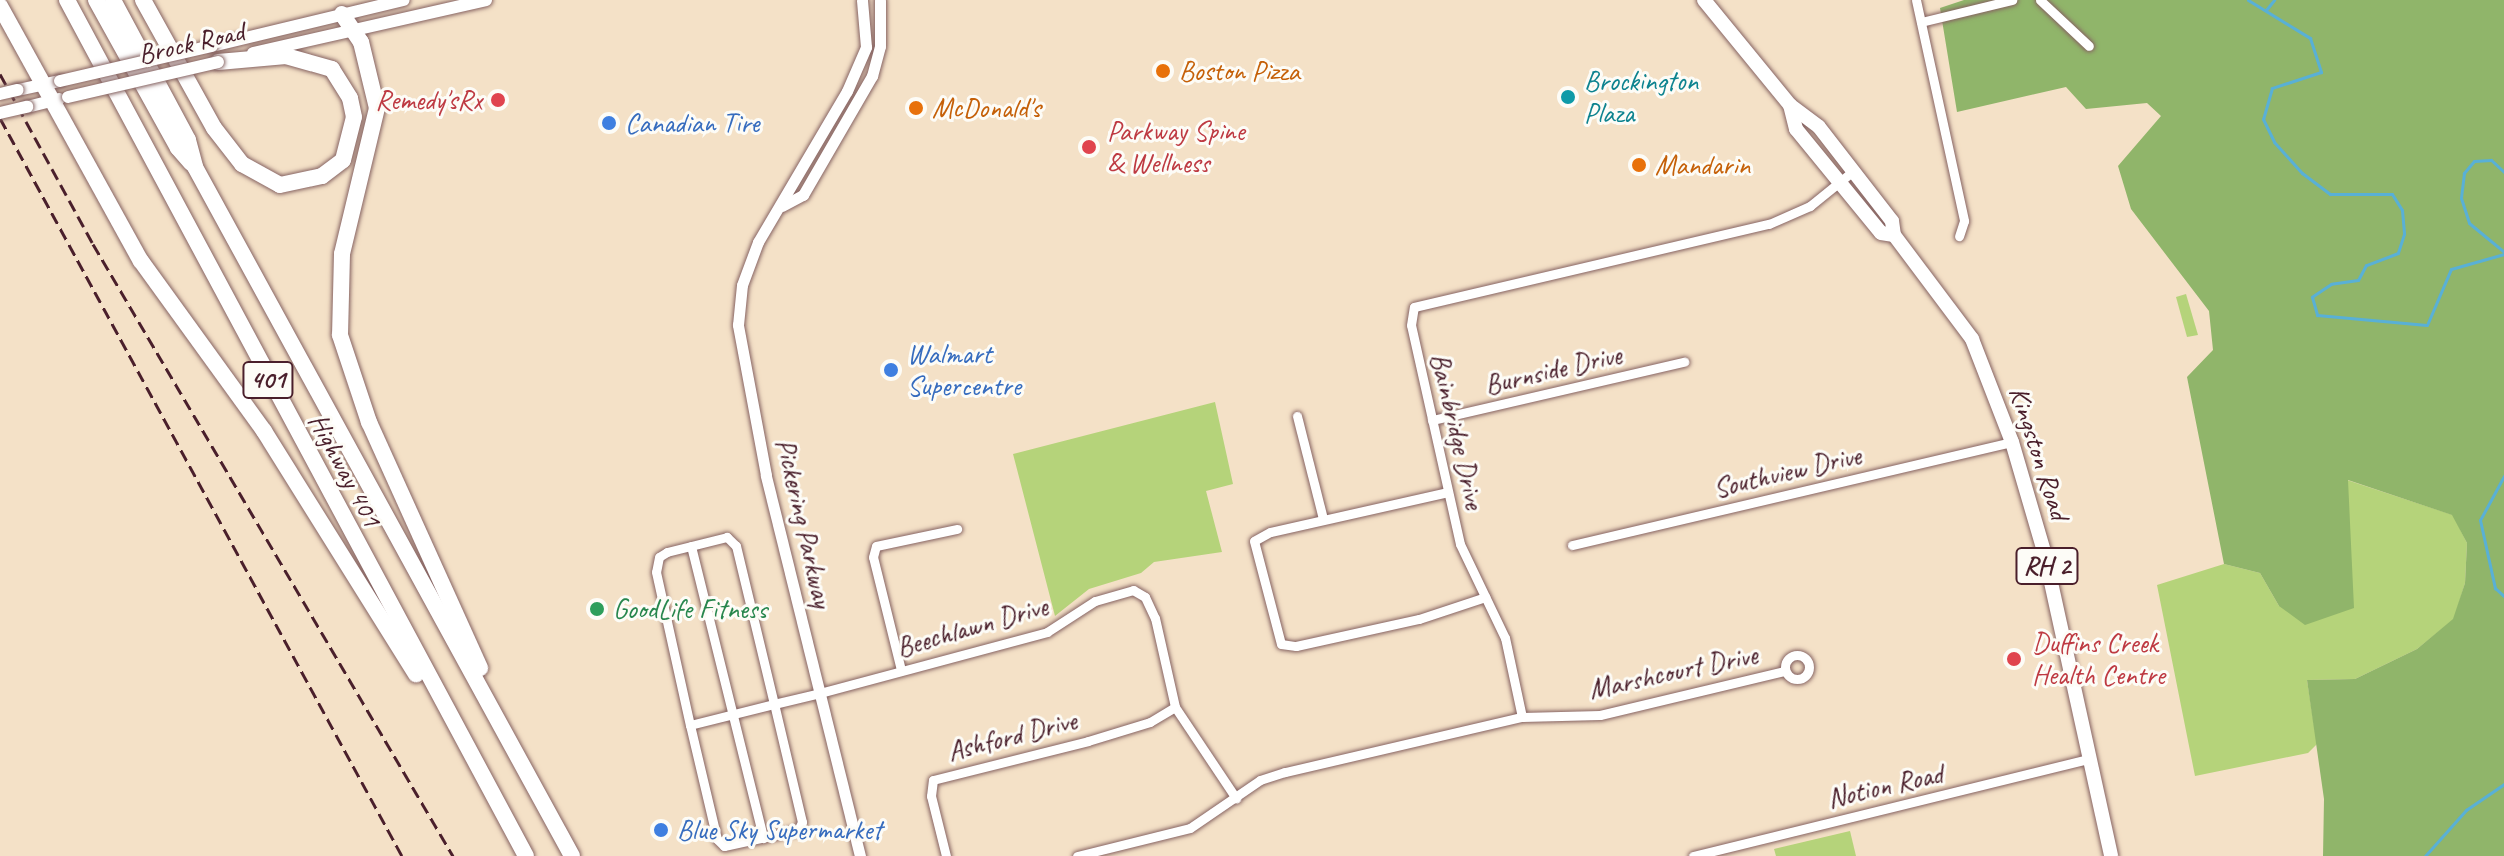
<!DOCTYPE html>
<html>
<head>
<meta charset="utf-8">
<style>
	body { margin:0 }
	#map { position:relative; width:2504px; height:856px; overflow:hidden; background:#f4e1c7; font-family:Caveat,sans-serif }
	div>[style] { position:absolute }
	.green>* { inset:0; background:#b5d37a }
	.forest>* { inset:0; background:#90b56a }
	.stream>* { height:3px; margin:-1.5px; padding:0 1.5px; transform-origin:1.5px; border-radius:1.5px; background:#59b0d6 }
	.roads { filter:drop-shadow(0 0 2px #866362) drop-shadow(0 0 2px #866362) }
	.minor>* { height:9px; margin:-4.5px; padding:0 4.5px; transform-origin:4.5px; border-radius:4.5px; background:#fff }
	.minor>.ring { margin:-4.5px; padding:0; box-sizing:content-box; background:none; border:9px solid #fff; border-radius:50% }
	.tertiary>* { height:11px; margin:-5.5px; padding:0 5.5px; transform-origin:5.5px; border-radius:5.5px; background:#fff }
	.secondary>* { height:12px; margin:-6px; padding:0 6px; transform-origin:6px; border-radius:6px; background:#fff }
	.primary>* { height:14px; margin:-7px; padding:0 7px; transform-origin:7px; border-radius:7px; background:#fff }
	.motorway>* { height:16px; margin:-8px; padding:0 8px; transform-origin:8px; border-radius:8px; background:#fff }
	.rail>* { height:3px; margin-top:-1.5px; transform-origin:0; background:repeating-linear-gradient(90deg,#4a1f2b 0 12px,transparent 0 18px) }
	.bridges { filter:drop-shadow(0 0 2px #866362) drop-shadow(0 0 2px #866362) }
	.secondary-bridge>* { height:12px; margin:-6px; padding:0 6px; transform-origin:6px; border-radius:6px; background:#fff }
	.dots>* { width:22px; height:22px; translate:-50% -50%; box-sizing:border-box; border:4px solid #fdfcf7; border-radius:50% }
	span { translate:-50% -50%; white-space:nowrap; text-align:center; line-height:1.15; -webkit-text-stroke:6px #fdfcf7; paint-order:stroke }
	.shield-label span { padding:2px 6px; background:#fdfcf7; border:2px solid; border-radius:6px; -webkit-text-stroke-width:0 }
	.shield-label { font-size:26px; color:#4a1f2b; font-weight:700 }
	.street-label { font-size:28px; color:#4a1f2b }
	.food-label { font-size:28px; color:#c56008 }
	.left { translate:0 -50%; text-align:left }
	.culture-label { font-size:28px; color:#0d838f }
	.health-label { font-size:28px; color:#be3a42 }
	.right { translate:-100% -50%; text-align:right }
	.shop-label { font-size:28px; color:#366cbe }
	.leisure-label { font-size:28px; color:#27864d }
</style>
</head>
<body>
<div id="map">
	<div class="green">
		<i style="clip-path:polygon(2186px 294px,2198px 335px,2187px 337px,2176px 297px)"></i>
		<i style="clip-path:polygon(1215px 402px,1233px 484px,1206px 491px,1222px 552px,1154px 562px,1141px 573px,1089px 589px,1055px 616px,1013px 454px)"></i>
		<i style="clip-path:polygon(2347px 480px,2453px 515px,2467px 543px,2465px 583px,2454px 619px,2417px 649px,2355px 679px,2307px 680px,2317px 744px,2308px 753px,2195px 776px,2157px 585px,2224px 564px,2260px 573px,2279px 606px)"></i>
		<i style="clip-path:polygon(1850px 831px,1856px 856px,1776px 856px,1774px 849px)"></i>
	</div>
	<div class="forest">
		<i style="clip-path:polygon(1964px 0,2504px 0,2504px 856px,2323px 856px,2324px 799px,2307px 680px,2355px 679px,2417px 649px,2453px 619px,2465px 583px,2467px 543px,2452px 515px,2348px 480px,2354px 608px,2305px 625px,2279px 606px,2260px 573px,2224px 564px,2187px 377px,2213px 350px,2209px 311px,2131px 209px,2118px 166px,2161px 116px,2147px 103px,2086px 109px,2066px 87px,1957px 112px,1940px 8px)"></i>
	</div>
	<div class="stream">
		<i style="left:2248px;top:0;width:73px;rotate:31.5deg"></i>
		<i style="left:2310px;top:38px;width:36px;rotate:72deg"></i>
		<i style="left:2321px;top:72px;width:52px;rotate:161.9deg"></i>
		<i style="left:2272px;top:88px;width:32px;rotate:106deg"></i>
		<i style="left:2263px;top:119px;width:25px;rotate:64deg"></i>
		<i style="left:2274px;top:142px;width:42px;rotate:47.9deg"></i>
		<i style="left:2302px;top:173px;width:35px;rotate:37deg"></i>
		<i style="left:2330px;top:194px;width:62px"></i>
		<i style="left:2392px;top:194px;width:19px;rotate:58deg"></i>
		<i style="left:2402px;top:210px;width:24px;rotate:85deg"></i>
		<i style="left:2404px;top:234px;width:20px;rotate:108deg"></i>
		<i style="left:2398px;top:253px;width:34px;rotate:159deg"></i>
		<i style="left:2366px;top:265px;width:17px;rotate:118deg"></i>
		<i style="left:2358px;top:280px;width:27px;rotate:172deg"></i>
		<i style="left:2331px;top:284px;width:23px;rotate:146deg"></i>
		<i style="left:2312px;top:297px;width:19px;rotate:74deg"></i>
		<i style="left:2317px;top:315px;width:110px;rotate:5.2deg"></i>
		<i style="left:2427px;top:325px;width:61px;rotate:-66.8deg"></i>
		<i style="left:2451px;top:269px;width:55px;rotate:-15.8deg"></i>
		<i style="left:2266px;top:10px;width:13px;rotate:-51deg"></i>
		<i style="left:2504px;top:172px;width:18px;rotate:-137deg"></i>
		<i style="left:2491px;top:160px;width:17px;rotate:177deg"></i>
		<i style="left:2474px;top:161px;width:16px;rotate:130deg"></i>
		<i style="left:2464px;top:173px;width:25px;rotate:97deg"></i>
		<i style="left:2461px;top:198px;width:26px;rotate:72deg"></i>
		<i style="left:2469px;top:223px;width:45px;rotate:39.6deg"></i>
		<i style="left:2504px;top:476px;width:50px;rotate:118.6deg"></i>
		<i style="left:2480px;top:520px;width:70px;rotate:77.6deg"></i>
		<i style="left:2495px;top:588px;width:12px;rotate:42deg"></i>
		<i style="left:2425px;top:856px;width:62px;rotate:-48.3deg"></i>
		<i style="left:2466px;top:810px;width:46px;rotate:-34.4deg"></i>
	</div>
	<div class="roads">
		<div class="minor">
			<i style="left:1916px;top:0;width:226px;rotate:77.7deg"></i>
			<i style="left:1964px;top:221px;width:16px;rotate:108deg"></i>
			<i style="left:2040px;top:0;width:67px;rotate:43.2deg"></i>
			<i style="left:1921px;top:22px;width:94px;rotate:-13.6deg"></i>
			<i style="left:1297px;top:416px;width:106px;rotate:75.8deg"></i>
			<i style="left:1432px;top:420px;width:259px;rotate:-13deg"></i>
			<i style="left:1448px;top:492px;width:182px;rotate:167.3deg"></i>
			<i style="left:1270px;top:532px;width:18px;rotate:151deg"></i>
			<i style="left:1254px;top:541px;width:106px;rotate:75.3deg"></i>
			<i style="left:1281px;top:644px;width:15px;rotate:8deg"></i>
			<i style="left:1296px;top:646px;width:126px;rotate:-12.4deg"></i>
			<i style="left:1419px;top:619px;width:70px;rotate:-18.4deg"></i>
			<i style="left:1572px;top:545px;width:452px;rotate:-13.2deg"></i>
			<i style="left:691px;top:546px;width:301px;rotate:76.1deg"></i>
			<i class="ring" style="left:1785px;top:655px;width:15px;height:15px"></i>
			<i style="left:901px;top:670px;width:116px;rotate:-103.9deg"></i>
			<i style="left:873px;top:557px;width:11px;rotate:-75deg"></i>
			<i style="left:876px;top:546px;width:83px;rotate:-11.9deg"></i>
			<i style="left:1522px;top:717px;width:78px;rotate:-1.5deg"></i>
			<i style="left:1600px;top:715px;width:190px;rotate:-13.4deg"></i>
			<i style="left:690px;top:725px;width:117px;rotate:76.7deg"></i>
			<i style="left:717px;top:839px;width:10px;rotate:45deg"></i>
			<i style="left:724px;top:846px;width:76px;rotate:-12.2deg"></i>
			<i style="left:798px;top:830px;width:9px;rotate:-63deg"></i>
			<i style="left:802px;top:822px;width:121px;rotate:-103.3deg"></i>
			<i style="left:774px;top:704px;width:163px;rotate:-103.5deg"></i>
			<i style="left:736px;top:546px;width:13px;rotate:-135deg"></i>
			<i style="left:727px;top:537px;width:62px;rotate:166deg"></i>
			<i style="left:667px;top:552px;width:9px;rotate:148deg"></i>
			<i style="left:659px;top:557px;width:15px;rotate:101deg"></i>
			<i style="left:656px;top:572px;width:157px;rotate:77.5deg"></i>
			<i style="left:690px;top:725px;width:87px;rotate:-14deg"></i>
			<i style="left:774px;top:704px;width:47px;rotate:-13.4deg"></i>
			<i style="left:820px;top:693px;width:235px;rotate:-15deg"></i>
			<i style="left:1047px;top:632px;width:57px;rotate:-32.9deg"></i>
			<i style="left:1095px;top:601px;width:40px;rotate:-16deg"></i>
			<i style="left:1133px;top:590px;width:14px;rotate:30deg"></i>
			<i style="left:1145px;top:597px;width:23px;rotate:65deg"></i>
			<i style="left:1155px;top:618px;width:91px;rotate:77.3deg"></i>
			<i style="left:1175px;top:707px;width:110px;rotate:56.2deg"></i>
			<i style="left:946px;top:856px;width:62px;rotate:-104deg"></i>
			<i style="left:931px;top:796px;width:16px;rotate:-83deg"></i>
			<i style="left:933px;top:780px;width:160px;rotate:-14.1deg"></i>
			<i style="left:1088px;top:741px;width:65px;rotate:-17deg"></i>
			<i style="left:1150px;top:722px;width:29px;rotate:-31deg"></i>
			<i style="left:1077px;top:856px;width:116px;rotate:-13.9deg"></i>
			<i style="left:1190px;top:828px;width:85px;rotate:-34.4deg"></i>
			<i style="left:1260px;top:780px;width:26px;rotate:-18deg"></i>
			<i style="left:1285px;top:772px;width:243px;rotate:-13.1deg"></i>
			<i style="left:1522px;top:717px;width:81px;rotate:-102.1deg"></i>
			<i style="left:1505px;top:638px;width:104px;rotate:-115.6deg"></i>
			<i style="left:1460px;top:544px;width:224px;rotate:-102.6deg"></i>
			<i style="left:1411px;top:325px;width:18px;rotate:-81deg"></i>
			<i style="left:1414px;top:307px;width:365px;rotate:-13.2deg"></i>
			<i style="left:1769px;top:224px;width:45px;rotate:-23.7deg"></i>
			<i style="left:1810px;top:206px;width:55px;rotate:-39.1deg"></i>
			<i style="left:1693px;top:856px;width:406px;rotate:-13.8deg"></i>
		</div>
		<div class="tertiary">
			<i style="left:782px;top:206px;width:24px;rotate:-28deg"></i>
			<i style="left:803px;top:195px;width:138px;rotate:-59.9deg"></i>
			<i style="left:872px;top:76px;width:31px;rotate:-75deg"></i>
			<i style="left:880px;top:46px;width:46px;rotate:-90deg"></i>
			<i style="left:860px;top:856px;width:392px;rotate:-103.9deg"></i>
			<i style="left:766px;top:475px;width:153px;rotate:-100.6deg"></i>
			<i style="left:738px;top:325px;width:40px;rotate:-84.3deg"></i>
			<i style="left:742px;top:285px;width:46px;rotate:-69.6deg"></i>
			<i style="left:758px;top:242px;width:175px;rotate:-59.5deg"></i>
			<i style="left:847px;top:91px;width:48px;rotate:-66.6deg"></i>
			<i style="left:866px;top:47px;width:47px;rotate:-94.9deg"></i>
		</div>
		<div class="secondary">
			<i style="left:212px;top:46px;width:197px;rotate:-13.5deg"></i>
			<i style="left:253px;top:53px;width:239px;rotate:-12.8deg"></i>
			<i style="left:18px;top:90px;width:43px;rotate:-12.1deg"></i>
			<i style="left:27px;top:107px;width:33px;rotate:-14deg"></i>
		</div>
		<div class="primary">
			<i style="left:1704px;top:0;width:136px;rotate:50.7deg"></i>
			<i style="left:1790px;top:105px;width:36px;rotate:37deg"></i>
			<i style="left:1819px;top:127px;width:119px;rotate:52.2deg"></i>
			<i style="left:1892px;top:221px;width:14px;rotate:82deg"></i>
			<i style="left:1894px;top:235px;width:130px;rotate:53.1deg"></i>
			<i style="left:1972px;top:339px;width:110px;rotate:68.8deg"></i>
			<i style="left:2012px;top:442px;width:118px;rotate:73.7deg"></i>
			<i style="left:2045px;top:555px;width:308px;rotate:77.6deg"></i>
			<i style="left:1790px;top:105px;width:25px;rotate:76deg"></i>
			<i style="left:1796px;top:129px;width:134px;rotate:50.7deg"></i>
			<i style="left:1881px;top:233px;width:13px;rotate:9deg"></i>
		</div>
		<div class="motorway">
			<i style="left:67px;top:0;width:971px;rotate:61.8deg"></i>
			<i style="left:96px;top:0;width:169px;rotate:61deg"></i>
			<i style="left:178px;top:148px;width:20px;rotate:49deg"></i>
			<i style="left:113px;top:0;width:159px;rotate:61.8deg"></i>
			<i style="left:188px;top:140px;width:28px;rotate:75deg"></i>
			<i style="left:195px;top:167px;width:785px;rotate:61.31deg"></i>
			<i style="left:143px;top:0;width:146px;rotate:61deg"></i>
			<i style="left:214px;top:128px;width:46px;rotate:52.1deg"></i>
			<i style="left:242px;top:164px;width:43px;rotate:28.9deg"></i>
			<i style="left:280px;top:185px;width:43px;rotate:-12.1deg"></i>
			<i style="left:322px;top:176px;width:26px;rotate:-37deg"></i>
			<i style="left:343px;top:160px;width:44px;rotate:-75.7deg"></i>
			<i style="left:354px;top:117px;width:19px;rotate:-102deg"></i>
			<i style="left:350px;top:98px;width:34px;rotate:-122deg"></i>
			<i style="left:332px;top:69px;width:48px;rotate:-164.2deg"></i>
			<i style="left:286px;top:56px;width:68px;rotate:175deg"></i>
			<i style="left:0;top:6px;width:291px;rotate:61.1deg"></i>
			<i style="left:141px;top:261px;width:210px;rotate:54.1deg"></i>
			<i style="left:264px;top:431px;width:287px;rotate:58deg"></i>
			<i style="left:342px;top:14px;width:34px;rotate:56deg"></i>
			<i style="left:361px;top:42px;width:68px;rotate:76.4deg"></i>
			<i style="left:377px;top:108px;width:150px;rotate:103.5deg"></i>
			<i style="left:342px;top:254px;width:81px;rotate:91.4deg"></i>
			<i style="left:340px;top:335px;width:92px;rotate:71.6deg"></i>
			<i style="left:369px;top:422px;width:270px;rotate:65.7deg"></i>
		</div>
	</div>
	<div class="rail">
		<i style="left:0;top:74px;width:194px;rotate:61.3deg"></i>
		<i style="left:93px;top:244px;width:710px;rotate:59.53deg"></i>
		<i style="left:0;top:118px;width:840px;rotate:61.42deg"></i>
	</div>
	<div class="bridges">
		<div class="secondary-bridge">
			<i style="left:60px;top:81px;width:156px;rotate:-13deg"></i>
			<i style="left:0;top:94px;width:18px;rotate:-13deg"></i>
			<i style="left:68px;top:97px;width:154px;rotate:-13.1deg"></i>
			<i style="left:0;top:113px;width:28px;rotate:-13deg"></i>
		</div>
	</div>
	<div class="dots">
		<i style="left:1163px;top:71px;background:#e8710a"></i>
		<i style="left:1568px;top:97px;background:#0f9aa8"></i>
		<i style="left:498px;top:100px;background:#e0444e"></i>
		<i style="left:916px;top:108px;background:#e8710a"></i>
		<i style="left:609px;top:123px;background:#3f7fe0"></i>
		<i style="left:1089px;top:147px;background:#e0444e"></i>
		<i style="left:1639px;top:165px;background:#e8710a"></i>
		<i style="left:891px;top:370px;background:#3f7fe0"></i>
		<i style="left:597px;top:609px;background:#2e9e5b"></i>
		<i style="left:2014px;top:659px;background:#e0444e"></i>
		<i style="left:661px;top:830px;background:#3f7fe0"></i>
	</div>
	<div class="shield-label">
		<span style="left:268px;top:380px">401</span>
		<span style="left:2047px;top:566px">RH 2</span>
	</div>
	<div class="street-label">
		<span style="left:191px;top:43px;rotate:-13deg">Brock Road</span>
		<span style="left:1553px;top:370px;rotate:-13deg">Burnside Drive</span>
		<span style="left:1457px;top:431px;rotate:77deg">Bainbridge Drive</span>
		<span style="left:2039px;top:453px;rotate:72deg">Kingston Road</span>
		<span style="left:345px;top:470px;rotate:62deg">Highway 401</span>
		<span style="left:1787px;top:472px;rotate:-13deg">Southview Drive</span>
		<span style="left:804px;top:523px;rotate:77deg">Pickering Parkway</span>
		<span style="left:972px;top:627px;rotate:-16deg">Beechlawn Drive</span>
		<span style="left:1673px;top:672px;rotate:-12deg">Marshcourt Drive</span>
		<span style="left:1012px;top:736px;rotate:-14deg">Ashford Drive</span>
		<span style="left:1885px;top:786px;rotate:-13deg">Notion Road</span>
	</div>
	<div class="food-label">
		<span class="left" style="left:1179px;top:71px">Boston Pizza</span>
		<span class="left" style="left:932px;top:108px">McDonald's</span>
		<span class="left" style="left:1655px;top:165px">Mandarin</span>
	</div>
	<div class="culture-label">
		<span class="left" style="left:1584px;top:97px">Brockington<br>Plaza</span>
	</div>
	<div class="health-label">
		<span class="right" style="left:482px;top:100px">Remedy'sRx</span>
		<span class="left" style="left:1107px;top:147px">Parkway Spine<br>&amp; Wellness</span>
		<span class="left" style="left:2032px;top:659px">Duffins Creek<br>Health Centre</span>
	</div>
	<div class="shop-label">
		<span class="left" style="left:625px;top:123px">Canadian Tire</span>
		<span class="left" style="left:907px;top:370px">Walmart<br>Supercentre</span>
		<span class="left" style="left:677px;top:830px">Blue Sky Supermarket</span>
	</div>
	<div class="leisure-label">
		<span class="left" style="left:613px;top:609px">GoodLife Fitness</span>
	</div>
</div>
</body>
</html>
